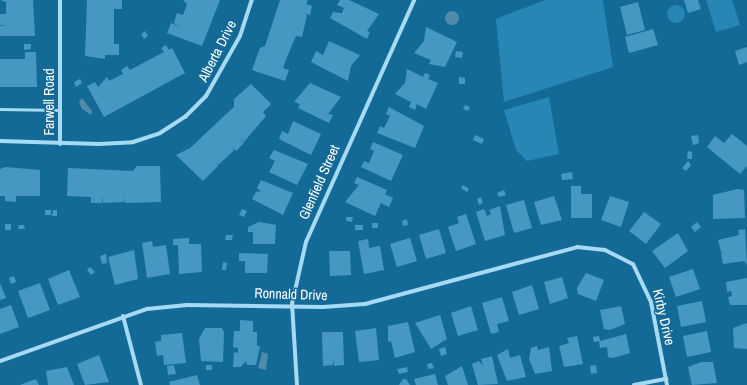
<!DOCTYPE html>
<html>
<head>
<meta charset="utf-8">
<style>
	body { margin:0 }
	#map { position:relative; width:747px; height:385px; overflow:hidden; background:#146a97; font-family:"Archivo Narrow",sans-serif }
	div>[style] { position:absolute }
	.green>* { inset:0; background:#2786b6 }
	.round { border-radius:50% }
	.water>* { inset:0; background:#508ba9 }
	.building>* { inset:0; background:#4698c2 }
	.lane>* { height:3px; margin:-1.5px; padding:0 1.5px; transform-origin:1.5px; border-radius:1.5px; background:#a6d9f2 }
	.street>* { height:4px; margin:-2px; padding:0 2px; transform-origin:2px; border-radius:2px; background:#a6d9f2 }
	span { translate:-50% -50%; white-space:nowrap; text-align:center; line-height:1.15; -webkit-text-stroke:3px #146a97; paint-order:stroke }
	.street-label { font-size:14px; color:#fff }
</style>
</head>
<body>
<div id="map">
	<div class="green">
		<i style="clip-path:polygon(545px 0,603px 0,613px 67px,504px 102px,496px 19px)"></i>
		<i style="clip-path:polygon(706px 0,732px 0,740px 25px,716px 32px)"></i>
		<i class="round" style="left:667px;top:5px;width:18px;height:18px"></i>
		<i style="clip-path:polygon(549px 97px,559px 154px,527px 161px,516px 150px,504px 110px)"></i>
	</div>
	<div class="water">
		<i class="round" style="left:445px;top:11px;width:14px;height:14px"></i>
		<i style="clip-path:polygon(82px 98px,92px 111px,91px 115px,82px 109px,79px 102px)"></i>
		<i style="clip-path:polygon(262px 352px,268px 354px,266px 370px,258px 368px)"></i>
	</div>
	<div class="building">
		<i style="clip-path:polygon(0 0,33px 0,35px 36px,0 36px,0 26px,7px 25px,0 25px,0 14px,6px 14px,6px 2px)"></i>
		<i style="clip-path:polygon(87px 0,122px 0,122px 9px,114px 9px,114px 44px,119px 44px,119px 55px,105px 55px,105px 59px,85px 56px)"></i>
		<i style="clip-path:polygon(183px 0,220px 0,202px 46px,167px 33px,171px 23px,179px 26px,174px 23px,177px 13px,183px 15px,187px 4px)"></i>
		<i style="clip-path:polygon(280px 0,308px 0,306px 4px,312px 6px,310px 15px,304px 13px,307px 15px,302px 37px,296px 36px,287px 57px,283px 68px,289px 70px,285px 81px,252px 70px,260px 48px,265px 46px)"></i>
		<i style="clip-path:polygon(340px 0,349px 0,379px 14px,367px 31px,370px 32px,367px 39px,330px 18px,333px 12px,342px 13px,344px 8px,337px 5px)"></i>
		<i style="clip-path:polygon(684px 0,698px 0,701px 9px,688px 13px)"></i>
		<i style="clip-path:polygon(638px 2px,645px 30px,627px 35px,620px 7px)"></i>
		<i style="clip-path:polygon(426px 27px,457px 42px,445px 67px,429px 64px,431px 60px,414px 53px,424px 41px)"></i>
		<i style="clip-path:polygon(653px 29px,658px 45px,629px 53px,625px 37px)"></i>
		<i style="clip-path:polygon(145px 31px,148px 36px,144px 39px,141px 34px)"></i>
		<i style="clip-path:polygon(329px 41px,360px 55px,351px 66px,348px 81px,311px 62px,316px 51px,323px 55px)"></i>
		<i style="clip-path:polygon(24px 44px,31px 44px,31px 49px,24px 50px)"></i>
		<i style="clip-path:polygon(166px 45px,169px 50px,172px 48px,185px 73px,104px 117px,87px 86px,95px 82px,98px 87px,107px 77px,109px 81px,123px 74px,121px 70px,127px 66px,130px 70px,164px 52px,161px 48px)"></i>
		<i style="clip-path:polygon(747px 47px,747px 62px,739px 65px,735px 51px)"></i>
		<i style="clip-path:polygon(456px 51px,463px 52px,462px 58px,455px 57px)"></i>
		<i style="clip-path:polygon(25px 52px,36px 52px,37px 87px,0 87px,0 59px,25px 59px)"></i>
		<i style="clip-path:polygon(407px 69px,423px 77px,425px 73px,430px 75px,428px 79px,438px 83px,426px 109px,417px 104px,415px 110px,409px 107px,411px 102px,395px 94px,405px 83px)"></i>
		<i style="clip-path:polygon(459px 77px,465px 78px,465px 84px,459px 84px)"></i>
		<i style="clip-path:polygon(80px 79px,82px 83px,76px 87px,74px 82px)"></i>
		<i style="clip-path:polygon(310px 83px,341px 97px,328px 114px,333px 115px,329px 123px,298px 108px,300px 104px,294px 102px)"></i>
		<i style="clip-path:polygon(251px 84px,271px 104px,263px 112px,266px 116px,244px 142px,239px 138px,244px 143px,236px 151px,231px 146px,234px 150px,226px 158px,222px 154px,226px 158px,218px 165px,215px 161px,218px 166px,203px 181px,176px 155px,190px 148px,223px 117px,234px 107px,234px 99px)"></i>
		<i style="clip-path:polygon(465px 105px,470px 107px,468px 111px,463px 109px)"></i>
		<i style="clip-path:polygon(389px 107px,424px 126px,415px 148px,377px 133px,380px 126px,384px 128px,390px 116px,386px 114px)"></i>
		<i style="clip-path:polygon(293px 121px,321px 134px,311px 155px,279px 139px,282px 131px,288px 134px)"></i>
		<i style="clip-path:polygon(732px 134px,747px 146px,747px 166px,740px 174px,707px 147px,715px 136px,724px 143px)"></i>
		<i style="clip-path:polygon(475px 135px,484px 139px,482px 144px,473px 140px)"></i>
		<i style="clip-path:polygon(698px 135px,699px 143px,693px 145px,691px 136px)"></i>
		<i style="clip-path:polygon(373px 142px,403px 155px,391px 181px,361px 167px,364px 161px,369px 163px,374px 151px,370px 149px)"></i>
		<i style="clip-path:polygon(274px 150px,308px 164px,297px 185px,269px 172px,275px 161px,269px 158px)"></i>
		<i style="clip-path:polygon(688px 151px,692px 152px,692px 159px,687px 159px)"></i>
		<i style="clip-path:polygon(688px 161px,691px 165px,686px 171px,682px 168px)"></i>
		<i style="clip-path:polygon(137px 166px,160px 166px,161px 202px,125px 203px,124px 197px,124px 202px,103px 203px,102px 195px,102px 203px,91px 203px,91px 197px,67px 196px,68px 168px,133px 171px)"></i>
		<i style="clip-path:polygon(5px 167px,40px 170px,40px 196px,16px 196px,16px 202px,5px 201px,5px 196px,0 196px,0 169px)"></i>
		<i style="clip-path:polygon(572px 172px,573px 179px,562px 180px,561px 174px)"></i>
		<i style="clip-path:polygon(357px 177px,387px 190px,385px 194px,393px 198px,389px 207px,381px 203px,375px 216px,345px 202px,359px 185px,354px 183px)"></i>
		<i style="clip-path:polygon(261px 180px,293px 193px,283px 215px,252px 199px,256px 192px,261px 191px,257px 188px)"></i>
		<i style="clip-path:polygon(463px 185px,469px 189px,467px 192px,461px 188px)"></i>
		<i style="clip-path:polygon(571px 186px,581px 186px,581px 194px,592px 194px,592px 218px,571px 218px)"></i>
		<i style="clip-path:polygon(737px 189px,744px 190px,745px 218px,713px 219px,713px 195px)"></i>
		<i style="clip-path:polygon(504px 190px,506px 195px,499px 197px,497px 193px)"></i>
		<i style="clip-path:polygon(554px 196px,562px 220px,541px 225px,534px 202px)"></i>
		<i style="clip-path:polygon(610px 196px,629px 202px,621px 227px,601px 220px)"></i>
		<i style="clip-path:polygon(481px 197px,483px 203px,479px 205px,477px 199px)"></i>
		<i style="clip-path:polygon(524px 200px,532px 228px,514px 233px,506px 205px)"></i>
		<i style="clip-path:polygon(500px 206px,505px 235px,485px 241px,476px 212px,484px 209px,487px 216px,491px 214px,489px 210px)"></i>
		<i style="clip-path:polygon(242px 209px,247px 211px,244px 217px,239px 215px)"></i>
		<i style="clip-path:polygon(45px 210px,51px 210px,51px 215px,45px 215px)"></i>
		<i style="clip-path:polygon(53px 210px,57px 210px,57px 216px,52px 216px)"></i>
		<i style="clip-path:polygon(644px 212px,661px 224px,646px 244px,629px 231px)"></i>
		<i style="clip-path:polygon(466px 214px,476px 244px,456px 251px,448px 227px,459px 223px,457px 217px)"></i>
		<i style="clip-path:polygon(346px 217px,353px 217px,352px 222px,346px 221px)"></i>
		<i style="clip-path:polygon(407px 219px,408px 225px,403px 226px,402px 221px)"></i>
		<i style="clip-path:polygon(259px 222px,276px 225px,275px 244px,253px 244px,253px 232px,248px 232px,248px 227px)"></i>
		<i style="clip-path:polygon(697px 222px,701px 227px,695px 232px,691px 227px)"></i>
		<i style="clip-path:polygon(372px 223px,378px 223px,378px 228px,372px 228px)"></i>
		<i style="clip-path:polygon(5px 224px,11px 224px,11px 230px,5px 230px)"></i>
		<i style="clip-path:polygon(19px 225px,24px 225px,25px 229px,18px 229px)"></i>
		<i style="clip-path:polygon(355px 225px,363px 225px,363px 230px,355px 230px)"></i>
		<i style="clip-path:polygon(439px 229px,446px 253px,426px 259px,419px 235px)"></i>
		<i style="clip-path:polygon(745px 229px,747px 265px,744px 261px,723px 264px,721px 253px,724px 252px,721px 252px,718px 240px,739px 235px,738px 230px)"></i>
		<i style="clip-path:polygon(678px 233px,688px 251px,665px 268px,652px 251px)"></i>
		<i style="clip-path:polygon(226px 235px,233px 235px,232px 240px,225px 240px)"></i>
		<i style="clip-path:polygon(189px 238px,189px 244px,201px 244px,202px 272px,179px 274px,178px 245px,173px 245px,173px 239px)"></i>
		<i style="clip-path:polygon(410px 238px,417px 261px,397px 267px,390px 244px)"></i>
		<i style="clip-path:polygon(368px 239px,369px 248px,380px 246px,384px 270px,364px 274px,358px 241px)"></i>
		<i style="clip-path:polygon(152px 241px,153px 247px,166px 245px,170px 274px,147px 278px,142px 243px)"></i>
		<i style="clip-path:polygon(134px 250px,138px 279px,115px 285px,108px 257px)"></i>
		<i style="clip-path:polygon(329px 251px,350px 251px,351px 275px,330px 276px)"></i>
		<i style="clip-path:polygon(239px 253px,268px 254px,267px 273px,245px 273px,245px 261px,239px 261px)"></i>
		<i style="clip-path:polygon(106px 254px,107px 263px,102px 264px,100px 256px)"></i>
		<i style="clip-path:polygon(223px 262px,227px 263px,226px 270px,222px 270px)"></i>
		<i style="clip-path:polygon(90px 267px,95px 272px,91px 275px,87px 270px)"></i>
		<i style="clip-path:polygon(693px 269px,700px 289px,676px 297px,669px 277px)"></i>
		<i style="clip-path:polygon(69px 270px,80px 297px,58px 305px,48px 279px)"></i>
		<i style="clip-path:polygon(586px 273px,604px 280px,596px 301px,578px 294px,577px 288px)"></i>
		<i style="clip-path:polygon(14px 276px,16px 282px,11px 284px,9px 278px)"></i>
		<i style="clip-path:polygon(562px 277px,568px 298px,550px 304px,544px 282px)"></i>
		<i style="clip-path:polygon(747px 278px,747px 305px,730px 305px,728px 297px,732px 296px,731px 291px,727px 292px,726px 282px)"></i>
		<i style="clip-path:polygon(0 283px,6px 298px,0 300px)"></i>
		<i style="clip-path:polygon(40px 283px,50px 310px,28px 318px,18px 291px)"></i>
		<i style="clip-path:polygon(532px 285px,539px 309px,519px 315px,512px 292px)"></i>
		<i style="clip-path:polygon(502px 297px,509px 321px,497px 324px,499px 332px,491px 334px,482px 303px)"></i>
		<i style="clip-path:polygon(702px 301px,706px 322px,681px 327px,677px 306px)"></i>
		<i style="clip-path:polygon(11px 305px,19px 327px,0 334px,0 309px)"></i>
		<i style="clip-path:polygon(471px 306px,478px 330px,458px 336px,451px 313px)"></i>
		<i style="clip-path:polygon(621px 306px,625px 324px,610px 330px,604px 329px,600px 310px)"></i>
		<i style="clip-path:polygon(440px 315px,447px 339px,431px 349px,415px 323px)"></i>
		<i style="clip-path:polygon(240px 320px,253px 321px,253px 332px,257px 332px,257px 346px,260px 346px,256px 365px,247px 365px,246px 361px,241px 367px,233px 367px,234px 352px,238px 353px,238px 348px,233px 347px,234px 331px,240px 331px)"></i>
		<i style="clip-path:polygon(408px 322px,415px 352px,395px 358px,391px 341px,388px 342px,388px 326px)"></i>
		<i style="clip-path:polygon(747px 323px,747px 349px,734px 348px,733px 328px)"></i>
		<i style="clip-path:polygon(205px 328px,222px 328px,224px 332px,223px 362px,201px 361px,199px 339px)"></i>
		<i style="clip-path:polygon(376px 328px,379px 360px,359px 362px,355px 331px)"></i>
		<i style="clip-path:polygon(707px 331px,711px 352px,687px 357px,683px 336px)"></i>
		<i style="clip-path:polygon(322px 332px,343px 332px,344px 365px,334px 366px,334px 359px,333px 365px,323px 366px)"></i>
		<i style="clip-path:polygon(182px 333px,186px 363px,164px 365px,163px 355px,157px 356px,155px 342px,161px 341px,161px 335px)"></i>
		<i style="clip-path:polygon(626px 334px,630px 353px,613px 358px,608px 357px,607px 347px,600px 348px,599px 341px,594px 342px,593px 337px,599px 336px,600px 341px)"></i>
		<i style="clip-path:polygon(577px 336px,583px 364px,564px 367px,559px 346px,569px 343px,567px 338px)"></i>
		<i style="clip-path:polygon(537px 346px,538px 350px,549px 347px,552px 371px,535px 374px,529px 359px,531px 348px)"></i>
		<i style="clip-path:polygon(445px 347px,447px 354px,441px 356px,439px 349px)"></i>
		<i style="clip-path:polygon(508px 349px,510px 358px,520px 355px,526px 377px,507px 381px,497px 355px)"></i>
		<i style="clip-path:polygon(99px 355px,109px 382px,85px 385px,77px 364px)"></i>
		<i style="clip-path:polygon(492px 356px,498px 384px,478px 385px,472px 364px,479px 361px,483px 366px,481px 359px)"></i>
		<i style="clip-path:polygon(701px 362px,713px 362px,717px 383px,692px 385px,688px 367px)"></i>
		<i style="clip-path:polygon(432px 363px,434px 368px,428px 369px,427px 364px)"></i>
		<i style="clip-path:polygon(174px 365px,176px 374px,168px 375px,167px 366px)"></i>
		<i style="clip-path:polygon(206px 365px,212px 365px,212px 370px,206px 370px)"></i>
		<i style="clip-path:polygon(596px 365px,597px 373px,591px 374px,590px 366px)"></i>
		<i style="clip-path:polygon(462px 366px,468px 385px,448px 385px,445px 376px)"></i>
		<i style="clip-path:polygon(67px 367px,74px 385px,48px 385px,46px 371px)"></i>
		<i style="clip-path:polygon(407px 367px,408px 372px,399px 374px,397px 369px)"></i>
		<i style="clip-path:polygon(435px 374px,438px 385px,416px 385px,414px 379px)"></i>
		<i style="clip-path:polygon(197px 375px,200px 385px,170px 385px,169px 382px)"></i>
		<i style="clip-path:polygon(36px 379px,39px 385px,20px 385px,25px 383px)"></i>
		<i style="clip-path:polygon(403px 379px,406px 379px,410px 385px,399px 385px)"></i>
	</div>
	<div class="lane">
		<i style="left:0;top:109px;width:60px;rotate:1deg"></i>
	</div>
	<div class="street">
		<i style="left:60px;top:0;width:144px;rotate:90deg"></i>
		<i style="left:0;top:141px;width:99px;rotate:1.7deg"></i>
		<i style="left:99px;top:144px;width:34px;rotate:-3deg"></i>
		<i style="left:133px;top:142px;width:28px;rotate:-18deg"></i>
		<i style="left:160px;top:133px;width:30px;rotate:-33deg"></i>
		<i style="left:185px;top:117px;width:30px;rotate:-45deg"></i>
		<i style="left:206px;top:96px;width:69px;rotate:-60.5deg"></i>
		<i style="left:240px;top:36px;width:38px;rotate:-72deg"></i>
		<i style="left:123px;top:316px;width:71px;rotate:75.4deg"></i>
		<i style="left:0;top:361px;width:156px;rotate:-19.5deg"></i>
		<i style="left:147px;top:309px;width:40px;rotate:-5.7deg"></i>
		<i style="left:187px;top:305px;width:136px;rotate:0.8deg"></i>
		<i style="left:323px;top:307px;width:42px;rotate:-4.1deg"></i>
		<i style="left:365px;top:304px;width:220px;rotate:-15deg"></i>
		<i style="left:577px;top:247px;width:28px;rotate:6deg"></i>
		<i style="left:605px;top:250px;width:31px;rotate:27deg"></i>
		<i style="left:633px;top:264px;width:42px;rotate:64.7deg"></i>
		<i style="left:651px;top:302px;width:85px;rotate:79.1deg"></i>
		<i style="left:297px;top:385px;width:81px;rotate:-93.5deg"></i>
		<i style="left:292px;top:304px;width:64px;rotate:-77.3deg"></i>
		<i style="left:306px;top:242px;width:265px;rotate:-65.9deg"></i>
		<i style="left:634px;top:385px;width:33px;rotate:-11deg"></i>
	</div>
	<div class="street-label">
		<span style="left:217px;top:51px;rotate:-63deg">Alberta Drive</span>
		<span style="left:49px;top:102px;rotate:-90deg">Farwell Road</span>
		<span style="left:319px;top:182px;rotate:-66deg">Glenfield Street</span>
		<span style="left:291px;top:294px;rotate:2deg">Ronnald Drive</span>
		<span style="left:664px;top:317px;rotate:77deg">Kirby Drive</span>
	</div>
</div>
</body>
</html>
